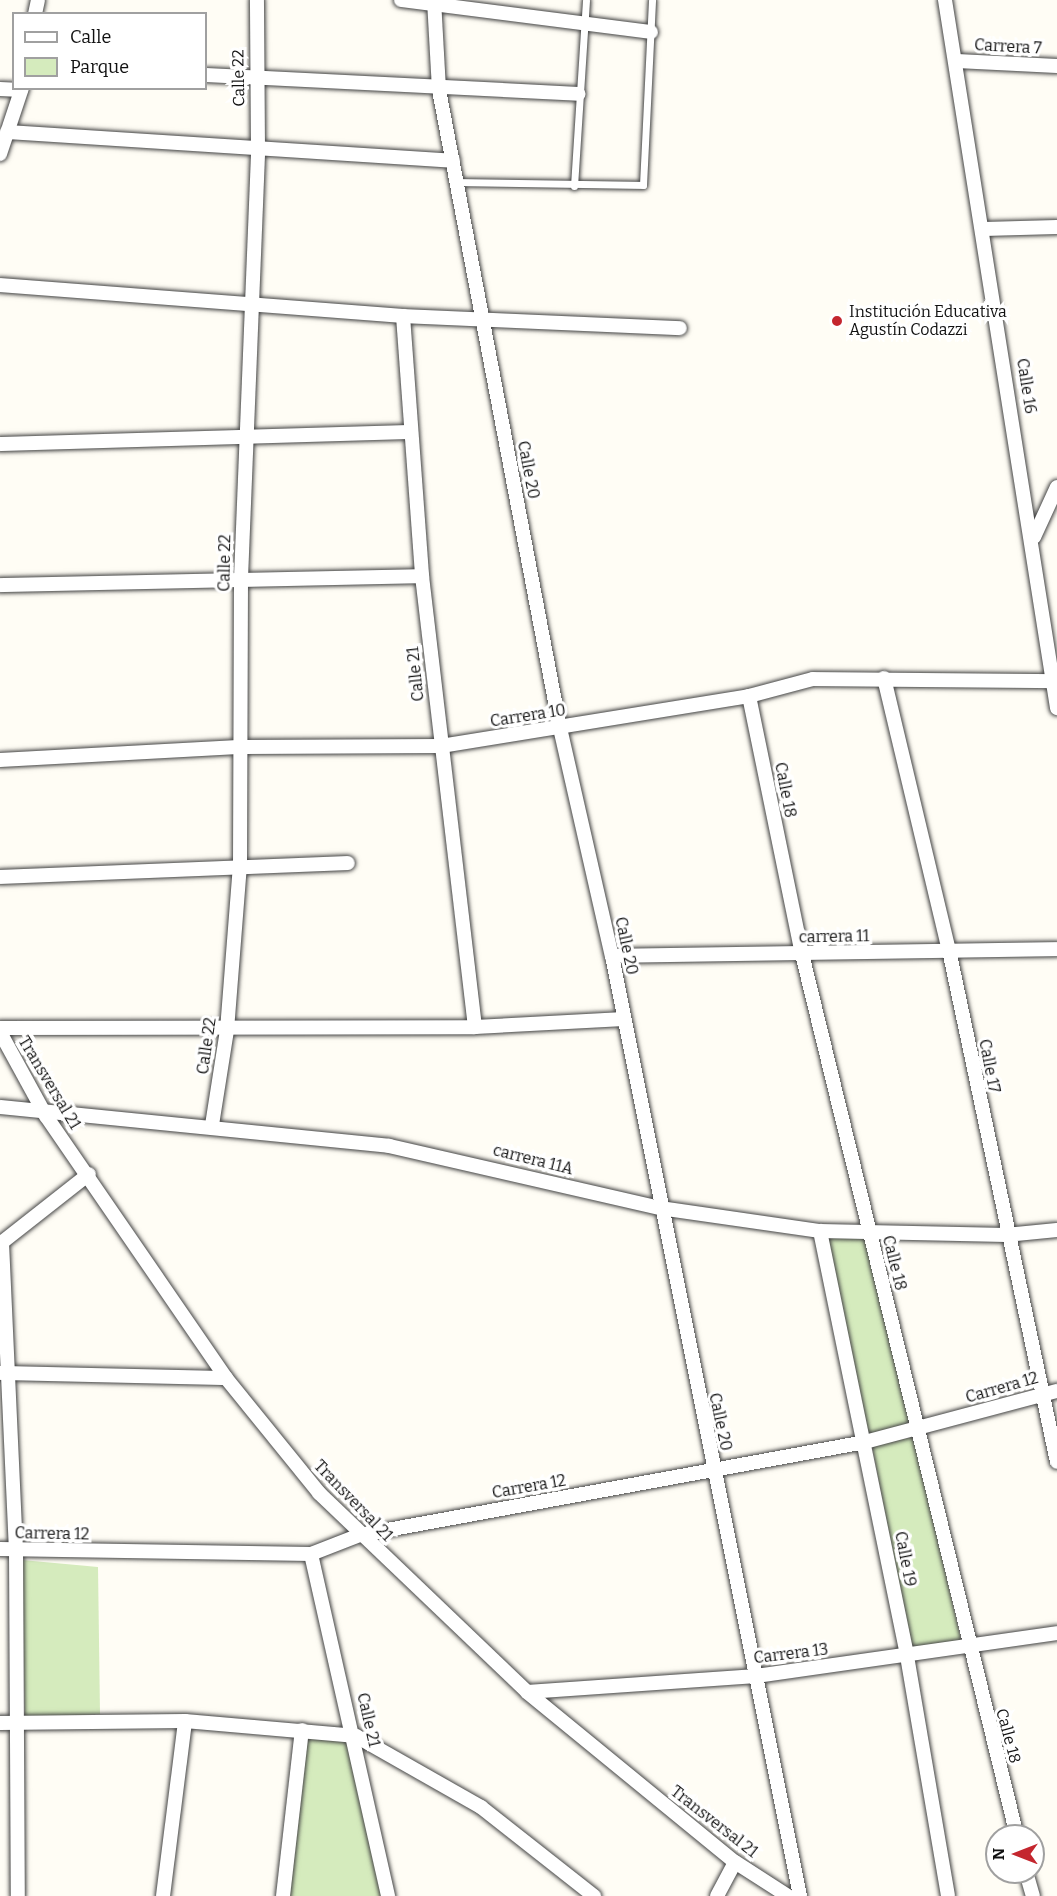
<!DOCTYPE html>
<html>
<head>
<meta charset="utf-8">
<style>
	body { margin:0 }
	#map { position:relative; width:1057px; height:1896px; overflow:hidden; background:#fffdf5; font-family:Bitter,serif }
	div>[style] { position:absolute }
	.green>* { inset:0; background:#d5ebbd }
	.roads { filter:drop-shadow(0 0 2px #444) drop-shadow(0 0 2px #444) }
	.service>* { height:7px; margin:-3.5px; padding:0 3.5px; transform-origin:3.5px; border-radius:3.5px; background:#fff }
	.minor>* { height:14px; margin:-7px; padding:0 7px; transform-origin:7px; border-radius:7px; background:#fff }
	.dots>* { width:16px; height:16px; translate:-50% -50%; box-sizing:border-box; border:3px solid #fff; border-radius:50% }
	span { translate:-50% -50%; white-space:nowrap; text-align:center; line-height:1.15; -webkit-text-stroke:6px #fff; paint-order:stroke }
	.street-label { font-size:16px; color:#111 }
	.poi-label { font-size:16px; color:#111 }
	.left { translate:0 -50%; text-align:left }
	.legend { position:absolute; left:12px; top:12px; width:195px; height:78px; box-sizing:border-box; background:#fff; border:2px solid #a0a0a0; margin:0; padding:8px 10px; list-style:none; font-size:18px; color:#111 }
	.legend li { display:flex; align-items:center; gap:12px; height:30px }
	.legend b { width:30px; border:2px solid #a0a0a0 }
	.north { position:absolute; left:985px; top:1824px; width:60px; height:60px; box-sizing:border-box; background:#fff; border:2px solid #a0a0a0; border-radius:50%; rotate:270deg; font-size:16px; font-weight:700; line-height:24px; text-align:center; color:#111 }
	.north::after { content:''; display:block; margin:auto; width:21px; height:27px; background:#c4262e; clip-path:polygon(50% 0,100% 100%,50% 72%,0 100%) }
</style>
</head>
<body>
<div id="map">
	<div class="green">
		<i style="clip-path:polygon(827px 1235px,867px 1239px,913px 1426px,868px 1437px)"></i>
		<i style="clip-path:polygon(914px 1437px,961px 1640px,911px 1651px,872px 1445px)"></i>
		<i style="clip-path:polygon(22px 1560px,98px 1567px,100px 1714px,25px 1718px)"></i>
		<i style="clip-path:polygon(305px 1733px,352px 1739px,384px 1896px,287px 1896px)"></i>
	</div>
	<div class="roads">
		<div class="service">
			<i style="left:458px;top:182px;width:185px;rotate:0.9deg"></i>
			<i style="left:643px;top:185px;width:185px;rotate:-87.2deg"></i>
			<i style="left:574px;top:186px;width:186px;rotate:-86.3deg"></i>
		</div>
		<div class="minor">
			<i style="left:401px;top:0;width:252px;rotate:7.3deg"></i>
			<i style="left:434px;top:0;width:90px;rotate:86.8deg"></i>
			<i style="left:439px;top:90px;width:649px;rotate:79.26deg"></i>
			<i style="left:560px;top:728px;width:234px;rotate:77.2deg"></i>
			<i style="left:612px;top:956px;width:959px;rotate:78.69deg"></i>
			<i style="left:945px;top:0;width:717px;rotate:81.01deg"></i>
			<i style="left:35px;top:14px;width:14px;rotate:-78deg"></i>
			<i style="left:957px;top:61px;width:100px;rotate:2.9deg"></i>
			<i style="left:206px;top:75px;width:373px;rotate:2.9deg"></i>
			<i style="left:0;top:89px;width:21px;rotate:3deg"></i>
			<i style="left:7px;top:132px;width:447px;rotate:3.7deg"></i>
			<i style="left:0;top:154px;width:70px;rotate:-71.6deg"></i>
			<i style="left:984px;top:229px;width:73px;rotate:-1.6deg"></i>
			<i style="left:0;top:285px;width:404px;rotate:4.4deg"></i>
			<i style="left:403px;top:316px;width:277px;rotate:2.5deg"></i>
			<i style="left:403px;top:316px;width:261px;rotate:85.8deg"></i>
			<i style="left:422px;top:576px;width:454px;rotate:83.3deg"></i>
			<i style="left:0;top:444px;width:410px;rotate:-1.7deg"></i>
			<i style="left:1034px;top:537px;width:55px;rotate:-65.3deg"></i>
			<i style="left:0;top:585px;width:422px;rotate:-1.2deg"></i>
			<i style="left:884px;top:678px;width:280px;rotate:76.6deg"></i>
			<i style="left:949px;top:950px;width:523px;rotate:78.09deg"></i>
			<i style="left:749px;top:696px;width:263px;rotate:78.4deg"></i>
			<i style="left:802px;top:954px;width:908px;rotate:76.3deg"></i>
			<i style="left:0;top:760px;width:243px;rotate:-3.1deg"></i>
			<i style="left:243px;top:747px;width:198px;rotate:-0.3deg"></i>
			<i style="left:441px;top:746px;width:312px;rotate:-9.2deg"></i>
			<i style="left:749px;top:696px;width:66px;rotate:-14.9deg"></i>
			<i style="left:813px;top:679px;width:244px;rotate:0.5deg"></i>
			<i style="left:0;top:877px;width:348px;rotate:-2.3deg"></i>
			<i style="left:612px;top:956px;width:445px;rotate:-0.9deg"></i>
			<i style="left:0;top:1028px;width:475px;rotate:-0.1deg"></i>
			<i style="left:475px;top:1027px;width:149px;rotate:-3.1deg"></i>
			<i style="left:0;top:1032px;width:96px;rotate:61.3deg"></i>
			<i style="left:46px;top:1116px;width:318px;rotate:55.5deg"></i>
			<i style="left:226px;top:1378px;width:148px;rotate:51deg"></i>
			<i style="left:319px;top:1493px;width:288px;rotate:43.7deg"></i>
			<i style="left:527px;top:1692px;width:269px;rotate:39.3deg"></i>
			<i style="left:735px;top:1862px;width:63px;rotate:32.7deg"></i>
			<i style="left:0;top:1107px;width:391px;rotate:5.7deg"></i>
			<i style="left:389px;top:1146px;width:278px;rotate:12.9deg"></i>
			<i style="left:660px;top:1208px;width:162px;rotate:8.2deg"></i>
			<i style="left:820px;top:1231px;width:186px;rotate:1.2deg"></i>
			<i style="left:1006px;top:1235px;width:51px;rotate:-5.6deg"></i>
			<i style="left:212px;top:1125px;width:96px;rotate:-81deg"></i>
			<i style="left:227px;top:1030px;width:165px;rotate:-85.5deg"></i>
			<i style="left:240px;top:866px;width:288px;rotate:-89.8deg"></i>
			<i style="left:241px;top:578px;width:428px;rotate:-87.7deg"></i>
			<i style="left:258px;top:150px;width:150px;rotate:-90.4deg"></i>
			<i style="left:820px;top:1231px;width:434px;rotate:78.4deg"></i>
			<i style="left:907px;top:1656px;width:243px;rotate:80.3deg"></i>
			<i style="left:2px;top:1243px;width:307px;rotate:87.4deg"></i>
			<i style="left:16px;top:1550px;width:346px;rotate:89.7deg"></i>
			<i style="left:0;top:1244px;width:113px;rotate:-38.2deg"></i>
			<i style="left:0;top:1373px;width:226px;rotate:1.3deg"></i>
			<i style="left:0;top:1549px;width:311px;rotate:0.9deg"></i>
			<i style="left:311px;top:1554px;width:53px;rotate:-21.2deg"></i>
			<i style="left:360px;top:1535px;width:513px;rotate:-10.43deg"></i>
			<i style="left:865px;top:1442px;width:199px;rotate:-14.9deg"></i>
			<i style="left:311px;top:1554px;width:351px;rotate:77.3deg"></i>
			<i style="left:527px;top:1692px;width:230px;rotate:-4deg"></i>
			<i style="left:756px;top:1676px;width:304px;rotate:-8.1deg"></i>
			<i style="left:0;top:1723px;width:185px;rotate:-0.6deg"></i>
			<i style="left:185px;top:1721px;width:172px;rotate:5deg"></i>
			<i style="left:356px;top:1736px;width:144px;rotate:29.6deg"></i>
			<i style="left:481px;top:1807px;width:144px;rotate:38.2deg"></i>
			<i style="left:1026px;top:1872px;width:25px;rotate:74deg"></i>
			<i style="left:163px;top:1896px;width:176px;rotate:-82.8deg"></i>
			<i style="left:283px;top:1896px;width:167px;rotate:-83.5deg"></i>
			<i style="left:717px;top:1896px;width:38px;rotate:-62deg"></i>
		</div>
	</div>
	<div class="dots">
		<i style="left:837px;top:321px;background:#c4262e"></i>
	</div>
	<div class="street-label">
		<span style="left:1008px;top:47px;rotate:3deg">Carrera 7</span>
		<span style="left:239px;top:78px;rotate:-91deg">Calle 22</span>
		<span style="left:1026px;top:386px;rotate:81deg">Calle 16</span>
		<span style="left:528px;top:470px;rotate:79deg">Calle 20</span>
		<span style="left:225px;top:563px;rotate:-89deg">Calle 22</span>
		<span style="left:416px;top:674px;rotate:-96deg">Calle 21</span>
		<span style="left:528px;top:716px;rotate:-9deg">Carrera 10</span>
		<span style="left:785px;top:790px;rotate:79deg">Calle 18</span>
		<span style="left:834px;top:937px;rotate:-1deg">carrera 11</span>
		<span style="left:626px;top:946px;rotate:78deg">Calle 20</span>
		<span style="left:207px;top:1046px;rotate:-82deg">Calle 22</span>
		<span style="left:989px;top:1066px;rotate:79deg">Calle 17</span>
		<span style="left:49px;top:1083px;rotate:59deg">Transversal 21</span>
		<span style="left:533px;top:1160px;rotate:14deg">carrera 11A</span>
		<span style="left:894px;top:1263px;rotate:76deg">Calle 18</span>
		<span style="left:1002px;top:1388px;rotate:-16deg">Carrera 12</span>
		<span style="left:720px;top:1422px;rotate:78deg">Calle 20</span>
		<span style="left:529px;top:1487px;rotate:-10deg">Carrera 12</span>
		<span style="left:353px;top:1501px;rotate:46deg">Transversal 21</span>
		<span style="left:52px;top:1534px;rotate:1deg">Carrera 12</span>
		<span style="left:905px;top:1559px;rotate:79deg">Calle 19</span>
		<span style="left:791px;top:1654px;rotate:-7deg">Carrera 13</span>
		<span style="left:368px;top:1720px;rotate:77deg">Calle 21</span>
		<span style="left:1008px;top:1736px;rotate:75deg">Calle 18</span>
		<span style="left:714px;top:1822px;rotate:38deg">Transversal 21</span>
	</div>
	<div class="poi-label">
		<span class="left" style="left:849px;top:321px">Institución Educativa<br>Agustín Codazzi</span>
	</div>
	<ul class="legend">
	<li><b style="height:8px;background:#fff"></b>Calle</li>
	<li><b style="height:16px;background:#d5ebbd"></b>Parque</li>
	</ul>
	<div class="north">N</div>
</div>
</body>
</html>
